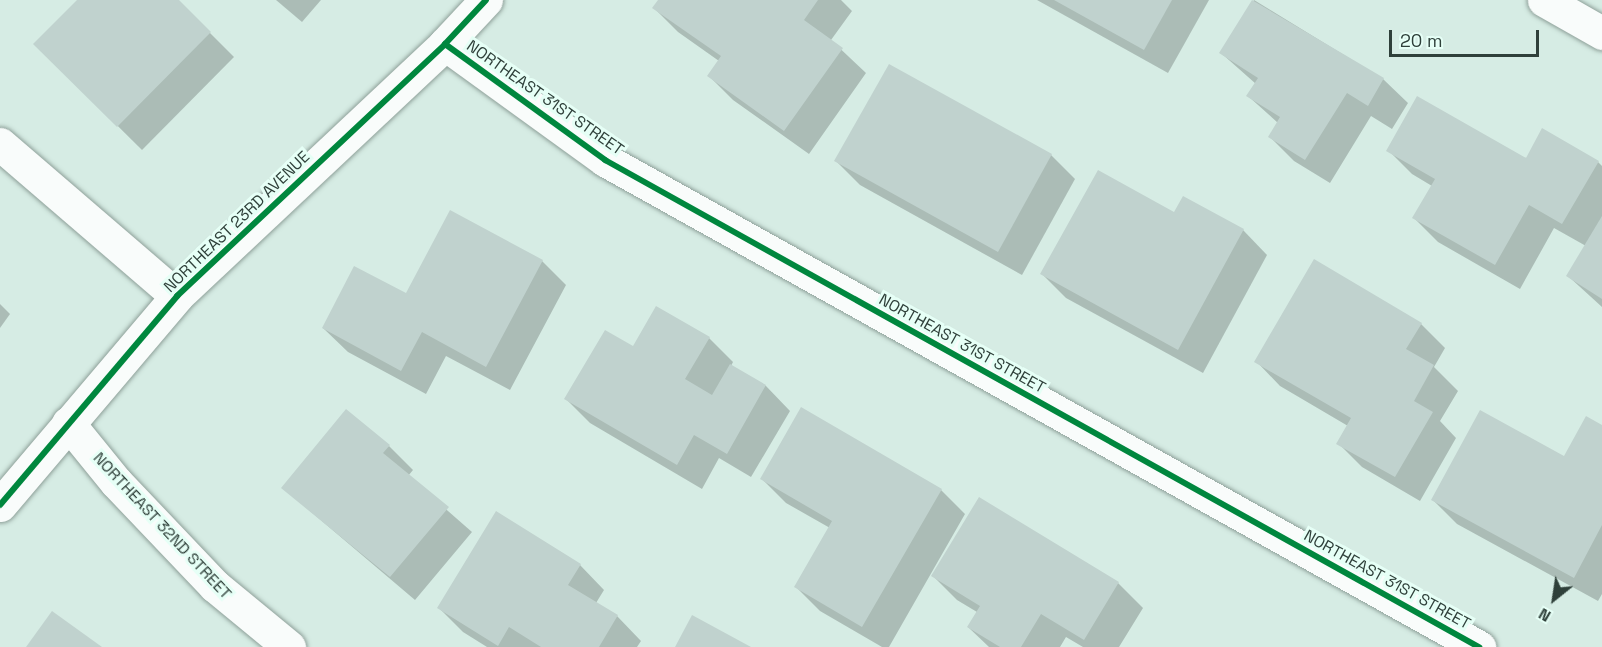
<!DOCTYPE html>
<html>
<head>
<meta charset="utf-8">
<style>
	body { margin:0 }
	#map { position:relative; width:1602px; height:647px; overflow:hidden; background:#d6ece4; font-family:"Space Grotesk",sans-serif }
	div>[style] { position:absolute }
	.shadow>* { inset:0; background:#0003 }
	.building>* { inset:0; background:#c0d2ce }
	.roads { filter:drop-shadow(0 0 2px #8ea099) drop-shadow(0 0 2px #8ea099) }
	.minor>* { height:33px; margin:-16.5px; padding:0 16.5px; transform-origin:16.5px; border-radius:16.5px; background:#f9fcfb }
	.cycleway>* { height:6px; margin:-3px; padding:0 3px; transform-origin:3px; border-radius:3px; background:#00873e }
	span { translate:-50% -50%; white-space:nowrap; text-align:center; line-height:1.15; -webkit-text-stroke:6px #e6fff6; paint-order:stroke }
	.street-label { font-size:16px; color:#2f403a }
	.north { position:absolute; left:1524px; top:569px; width:60px; height:60px; -webkit-text-stroke:4px #e6fff6; paint-order:stroke; rotate:210deg; font-size:16px; font-weight:700; line-height:24px; text-align:center; color:#2f403a }
	.north::after { content:''; display:block; margin:auto; width:21px; height:27px; background:#2f403a; clip-path:polygon(50% 0,100% 100%,50% 72%,0 100%) }
	.scale { position:absolute; left:1389px; top:30px; width:150px; height:27px; box-sizing:border-box; border:3px solid #2f403a; border-top:0; padding-left:8px; font-size:18px; line-height:21px; white-space:nowrap; color:#2f403a; -webkit-text-stroke:4px #e6fff6; paint-order:stroke }
</style>
</head>
<body>
<div id="map">
	<div class="shadow">
		<i style="clip-path:polygon(79px 0,177px 0,234px 57px,142px 150px,35px 44px)"></i>
		<i style="clip-path:polygon(276px 0,321px 0,302px 22px)"></i>
		<i style="clip-path:polygon(660px 0,841px 0,852px 11px,831px 40px,866px 73px,809px 154px,733px 100px,709px 76px,719px 61px,678px 32px,654px 8px)"></i>
		<i style="clip-path:polygon(1037px 0,1209px 0,1168px 73px)"></i>
		<i style="clip-path:polygon(1254px 0,1383px 79px,1408px 103px,1392px 129px,1371px 116px,1330px 183px,1294px 161px,1270px 137px,1278px 123px,1248px 96px,1256px 84px,1221px 53px)"></i>
		<i style="clip-path:polygon(1388px 150px,1598px 162px,1602px 166px,1602px 307px,1568px 276px,1586px 246px,1554px 228px,1520px 289px,1438px 242px,1414px 218px,1432px 186px,1412px 174px)"></i>
		<i style="clip-path:polygon(1051px 155px,1075px 179px,1022px 275px,860px 185px,836px 161px)"></i>
		<i style="clip-path:polygon(1174px 214px,1243px 230px,1267px 255px,1203px 373px,1066px 298px,1042px 274px)"></i>
		<i style="clip-path:polygon(542px 261px,566px 285px,510px 390px,446px 356px,426px 394px,348px 352px,323px 328px,406px 295px)"></i>
		<i style="clip-path:polygon(0 304px,10px 314px,0 328px)"></i>
		<i style="clip-path:polygon(1421px 324px,1445px 348px,1434px 367px,1458px 391px,1440px 421px,1456px 438px,1420px 501px,1362px 467px,1338px 443px,1348px 426px,1280px 386px,1256px 361px)"></i>
		<i style="clip-path:polygon(709px 338px,733px 362px,731px 366px,766px 386px,790px 411px,751px 477px,719px 458px,702px 489px,590px 423px,566px 399px,633px 348px)"></i>
		<i style="clip-path:polygon(1602px 427px,1602px 594px,1598px 601px,1457px 524px,1433px 500px,1564px 458px)"></i>
		<i style="clip-path:polygon(389px 446px,413px 470px,408px 476px,472px 532px,415px 600px,283px 488px)"></i>
		<i style="clip-path:polygon(762px 479px,941px 490px,965px 514px,889px 647px,882px 647px,820px 611px,796px 587px,830px 528px,786px 503px)"></i>
		<i style="clip-path:polygon(980px 500px,1118px 583px,1143px 608px,1119px 647px,1083px 647px,1066px 637px,1060px 647px,989px 647px,968px 627px,977px 612px,957px 600px,933px 576px)"></i>
		<i style="clip-path:polygon(497px 513px,580px 565px,604px 590px,596px 603px,617px 616px,641px 641px,637px 647px,487px 647px,463px 632px,439px 608px)"></i>
	</div>
	<div class="building">
		<i style="clip-path:polygon(77px 0,179px 0,211px 32px,117px 127px,33px 44px)"></i>
		<i style="clip-path:polygon(658px 0,818px 0,804px 20px,843px 48px,784px 131px,707px 76px,721px 56px,652px 8px)"></i>
		<i style="clip-path:polygon(1054px 0,1172px 0,1144px 50px)"></i>
		<i style="clip-path:polygon(1252px 0,1384px 78px,1368px 106px,1347px 93px,1305px 160px,1268px 137px,1280px 117px,1246px 96px,1258px 78px,1219px 53px)"></i>
		<i style="clip-path:polygon(889px 64px,1052px 154px,998px 252px,834px 161px)"></i>
		<i style="clip-path:polygon(1417px 96px,1526px 158px,1542px 128px,1599px 161px,1562px 224px,1529px 205px,1495px 265px,1412px 218px,1435px 179px,1386px 151px)"></i>
		<i style="clip-path:polygon(1098px 170px,1174px 212px,1183px 196px,1244px 229px,1178px 350px,1040px 274px)"></i>
		<i style="clip-path:polygon(450px 210px,543px 260px,486px 367px,422px 332px,401px 371px,322px 328px,354px 266px,406px 293px)"></i>
		<i style="clip-path:polygon(1602px 216px,1602px 299px,1566px 276px)"></i>
		<i style="clip-path:polygon(1314px 259px,1422px 323px,1406px 349px,1434px 365px,1414px 401px,1433px 412px,1395px 477px,1336px 444px,1351px 418px,1254px 362px)"></i>
		<i style="clip-path:polygon(656px 306px,710px 337px,685px 379px,712px 395px,730px 364px,766px 385px,727px 454px,694px 435px,677px 465px,564px 399px,605px 330px,633px 346px)"></i>
		<i style="clip-path:polygon(801px 407px,942px 489px,862px 627px,794px 587px,832px 521px,760px 479px)"></i>
		<i style="clip-path:polygon(346px 409px,390px 445px,383px 453px,449px 507px,390px 577px,281px 488px)"></i>
		<i style="clip-path:polygon(1480px 410px,1564px 456px,1586px 416px,1602px 425px,1602px 525px,1574px 578px,1431px 500px)"></i>
		<i style="clip-path:polygon(979px 497px,1119px 582px,1084px 640px,1041px 614px,1021px 647px,1000px 647px,967px 627px,980px 606px,931px 576px)"></i>
		<i style="clip-path:polygon(496px 511px,581px 564px,568px 585px,618px 615px,599px 647px,541px 647px,509px 627px,498px 646px,437px 608px)"></i>
		<i style="clip-path:polygon(52px 611px,102px 647px,26px 647px)"></i>
		<i style="clip-path:polygon(692px 615px,751px 647px,675px 647px)"></i>
	</div>
	<div class="roads">
		<div class="minor">
			<i style="left:1544px;top:0;width:67px;rotate:29.6deg"></i>
			<i style="left:445px;top:44px;width:198px;rotate:35.9deg"></i>
			<i style="left:605px;top:160px;width:1001px;rotate:29.13deg"></i>
			<i style="left:0;top:144px;width:233px;rotate:40.7deg"></i>
			<i style="left:68px;top:423px;width:76px;rotate:50.9deg"></i>
			<i style="left:116px;top:482px;width:144px;rotate:46.4deg"></i>
			<i style="left:215px;top:586px;width:96px;rotate:39.5deg"></i>
			<i style="left:0;top:505px;width:274px;rotate:-49.7deg"></i>
			<i style="left:177px;top:296px;width:368px;rotate:-43.2deg"></i>
			<i style="left:445px;top:44px;width:60px;rotate:-47deg"></i>
		</div>
	</div>
	<div class="cycleway">
		<i style="left:445px;top:44px;width:198px;rotate:35.9deg"></i>
		<i style="left:605px;top:160px;width:1001px;rotate:29.13deg"></i>
		<i style="left:0;top:505px;width:274px;rotate:-49.7deg"></i>
		<i style="left:177px;top:296px;width:368px;rotate:-43.2deg"></i>
		<i style="left:445px;top:44px;width:60px;rotate:-47deg"></i>
	</div>
	<div class="street-label">
		<span style="left:545px;top:98px;rotate:35deg">NORTHEAST 31ST STREET</span>
		<span style="left:237px;top:222px;rotate:-44deg">NORTHEAST 23RD AVENUE</span>
		<span style="left:962px;top:344px;rotate:29deg">NORTHEAST 31ST STREET</span>
		<span style="left:162px;top:526px;rotate:47deg">NORTHEAST 32ND STREET</span>
		<span style="left:1387px;top:580px;rotate:29deg">NORTHEAST 31ST STREET</span>
	</div>
	<div class="north">N</div>
	<div class="scale">20 m</div>
</div>
</body>
</html>
